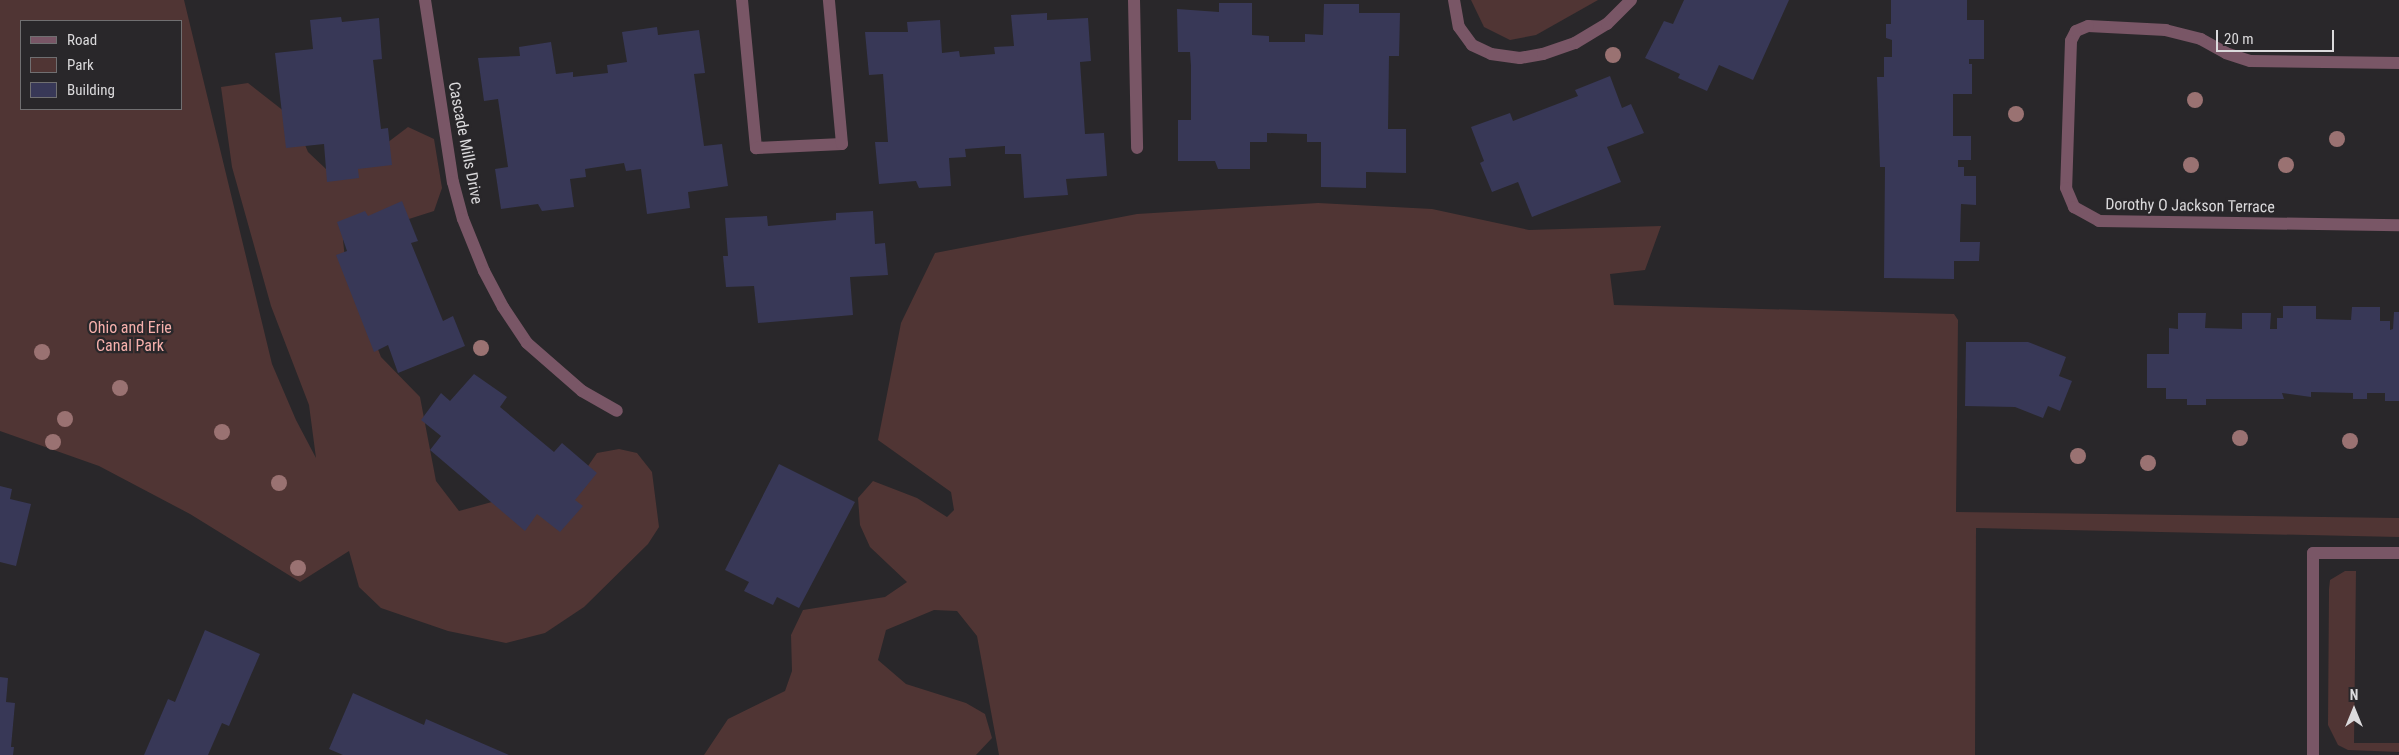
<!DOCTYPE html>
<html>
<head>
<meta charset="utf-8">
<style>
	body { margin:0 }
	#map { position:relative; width:2399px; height:755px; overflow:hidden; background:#29272a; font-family:"Roboto Condensed",sans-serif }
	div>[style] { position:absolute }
	.green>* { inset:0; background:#503534 }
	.building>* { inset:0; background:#383857 }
	.service>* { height:12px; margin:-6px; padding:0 6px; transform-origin:6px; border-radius:6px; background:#795666 }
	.minor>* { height:12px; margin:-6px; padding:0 6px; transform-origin:6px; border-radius:6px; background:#795666 }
	.trees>* { width:16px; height:16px; margin:-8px; border-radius:50%; background:#9a7272 }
	span { translate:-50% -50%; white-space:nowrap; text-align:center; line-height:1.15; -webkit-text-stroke:4.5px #29272a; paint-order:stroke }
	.street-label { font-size:16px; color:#dbdadc }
	.park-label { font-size:16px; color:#f6b0ac }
	.legend { position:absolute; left:20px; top:20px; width:162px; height:90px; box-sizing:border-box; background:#29272a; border:1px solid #706f71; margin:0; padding:6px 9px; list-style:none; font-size:15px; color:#dbdadc }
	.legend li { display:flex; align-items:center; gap:10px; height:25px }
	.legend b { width:25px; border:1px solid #706f71 }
	.north { position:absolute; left:2329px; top:685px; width:50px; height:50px; -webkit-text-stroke:4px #29272a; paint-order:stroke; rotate:0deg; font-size:14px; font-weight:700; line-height:20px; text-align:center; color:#dbdadc }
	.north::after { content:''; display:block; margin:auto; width:18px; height:22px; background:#dbdadc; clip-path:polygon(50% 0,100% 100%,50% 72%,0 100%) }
	.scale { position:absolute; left:2216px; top:30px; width:118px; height:22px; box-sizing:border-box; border:2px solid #dbdadc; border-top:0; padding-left:6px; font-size:15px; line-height:18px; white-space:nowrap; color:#dbdadc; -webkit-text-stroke:4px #29272a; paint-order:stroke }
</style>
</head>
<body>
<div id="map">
	<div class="green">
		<i style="clip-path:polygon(evenodd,0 0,184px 0,272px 364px,296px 420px,316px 458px,309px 405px,271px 306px,232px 167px,221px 87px,248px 83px,294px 119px,308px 152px,326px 169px,383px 146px,408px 127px,434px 139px,442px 188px,434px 211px,343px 240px,346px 268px,381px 357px,420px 397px,436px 481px,459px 511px,514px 496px,557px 511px,597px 453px,619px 449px,637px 453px,652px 472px,659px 527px,648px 544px,584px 607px,545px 633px,506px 643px,448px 631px,381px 608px,359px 587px,349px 551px,300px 582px,190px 514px,99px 466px,0 431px,0 0,21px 21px,181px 21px,181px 109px,21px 109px,21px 21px)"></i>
		<i style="clip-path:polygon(1471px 0,1598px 0,1536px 35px,1510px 40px,1484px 27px)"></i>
		<i style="clip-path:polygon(1318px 203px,1432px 209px,1529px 230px,1661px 226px,1645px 270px,1610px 274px,1614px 305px,1954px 314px,1958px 320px,1956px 512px,2399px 518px,2399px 537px,1976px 528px,1975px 755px,999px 755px,977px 636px,957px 611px,934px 610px,886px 630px,878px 660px,906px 684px,966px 703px,985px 714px,992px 738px,976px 755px,704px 755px,728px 719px,785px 691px,792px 671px,791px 635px,803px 610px,885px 597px,907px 582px,870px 547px,860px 525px,858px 498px,873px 481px,917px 498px,947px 517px,954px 510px,951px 492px,878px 440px,901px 323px,935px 253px,1137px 214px)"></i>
		<i style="clip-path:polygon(2345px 571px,2356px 571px,2354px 743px,2399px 743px,2399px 752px,2348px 750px,2338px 745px,2328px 725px,2329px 589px,2330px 580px)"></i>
	</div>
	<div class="building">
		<i style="clip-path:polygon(1684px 0,1789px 0,1753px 80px,1719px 65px,1707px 91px,1678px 78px,1680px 74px,1645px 58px,1664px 21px,1673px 24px)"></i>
		<i style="clip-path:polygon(1891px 0,1967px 0,1967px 20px,1984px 20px,1984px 59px,1969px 59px,1969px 64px,1972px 64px,1972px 94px,1953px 94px,1953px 136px,1971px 136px,1971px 160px,1958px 160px,1958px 167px,1964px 167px,1964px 176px,1976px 176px,1976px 205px,1961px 204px,1960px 242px,1980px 242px,1979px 261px,1954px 261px,1954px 279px,1884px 278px,1885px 167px,1880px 167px,1877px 77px,1884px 77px,1884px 57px,1892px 57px,1892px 40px,1886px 38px,1886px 24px,1891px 24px)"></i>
		<i style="clip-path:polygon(1219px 3px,1252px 3px,1252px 35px,1269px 36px,1269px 42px,1305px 42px,1305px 34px,1323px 35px,1324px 4px,1359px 4px,1359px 13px,1400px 13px,1399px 56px,1389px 56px,1388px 129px,1406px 129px,1406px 173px,1366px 172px,1366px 188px,1321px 187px,1321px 142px,1307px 142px,1307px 134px,1267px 133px,1267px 142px,1250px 142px,1250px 169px,1218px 169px,1215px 161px,1178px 161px,1178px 120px,1191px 120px,1191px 66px,1190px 52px,1178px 52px,1177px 9px,1219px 12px)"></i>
		<i style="clip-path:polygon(1047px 13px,1047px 20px,1088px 18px,1091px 61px,1080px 62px,1085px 134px,1104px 133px,1107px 176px,1066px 179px,1068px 195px,1024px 198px,1021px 154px,1005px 154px,1005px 146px,965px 149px,966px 157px,949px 158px,951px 186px,919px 188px,916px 181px,879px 184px,875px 142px,888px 142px,883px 74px,869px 75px,865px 32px,908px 32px,907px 22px,940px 20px,942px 53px,959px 51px,960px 57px,995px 54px,994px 47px,1014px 46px,1011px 15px)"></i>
		<i style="clip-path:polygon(341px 17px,342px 22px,379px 18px,382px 59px,373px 60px,381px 129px,388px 128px,392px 165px,358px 169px,359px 178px,327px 182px,324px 144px,286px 148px,275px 53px,313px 49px,310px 20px)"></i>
		<i style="clip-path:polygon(657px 27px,658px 35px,699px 30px,705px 73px,694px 74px,704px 146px,722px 144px,728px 186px,688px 192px,690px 208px,647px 214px,641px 169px,626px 171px,624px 163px,585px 169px,586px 177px,570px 179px,574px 207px,542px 211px,538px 204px,501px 209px,495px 169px,508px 167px,498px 99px,484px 101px,478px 58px,520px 56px,519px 47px,551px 42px,556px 74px,573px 72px,573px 77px,608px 73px,607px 65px,627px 62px,622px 32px)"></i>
		<i style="clip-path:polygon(1610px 76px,1622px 108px,1631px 104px,1644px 133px,1607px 147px,1621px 182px,1532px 217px,1518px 182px,1492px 192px,1480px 163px,1484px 161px,1471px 127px,1510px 113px,1513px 121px,1578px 96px,1575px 90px)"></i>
		<i style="clip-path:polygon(402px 201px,418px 241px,411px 243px,443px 321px,453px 316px,465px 346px,398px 373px,388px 345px,374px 352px,336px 255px,347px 251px,337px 222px,365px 211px,368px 216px)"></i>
		<i style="clip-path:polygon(873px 211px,875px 244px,885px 243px,888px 275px,850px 277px,853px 315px,758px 323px,754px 286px,726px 287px,723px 256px,728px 256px,725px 218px,767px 216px,768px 226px,836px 220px,836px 213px)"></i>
		<i style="clip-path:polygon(2283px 306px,2316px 306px,2316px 319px,2351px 320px,2352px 307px,2380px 307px,2380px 321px,2390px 321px,2390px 330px,2393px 329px,2394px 312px,2399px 312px,2399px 401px,2385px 401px,2385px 393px,2367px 393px,2367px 399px,2353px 399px,2353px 393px,2311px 392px,2311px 397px,2282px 393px,2284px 399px,2206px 399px,2206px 405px,2187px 405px,2187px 399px,2166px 399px,2166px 388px,2147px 388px,2147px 354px,2169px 354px,2169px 328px,2178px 329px,2178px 313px,2206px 313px,2205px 328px,2242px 329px,2242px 313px,2271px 313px,2270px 329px,2277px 329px,2277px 318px,2283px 318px)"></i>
		<i style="clip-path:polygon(1966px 342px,2028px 342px,2066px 357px,2059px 376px,2072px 381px,2060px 411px,2048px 406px,2043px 418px,2015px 407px,1965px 406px)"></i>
		<i style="clip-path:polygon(474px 374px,507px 397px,500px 407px,554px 452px,562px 443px,597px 473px,575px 500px,583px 506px,560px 532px,537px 514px,525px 531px,430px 450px,441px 436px,421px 420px,441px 393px,450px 401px)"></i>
		<i style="clip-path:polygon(779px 464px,855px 502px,799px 608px,777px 597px,773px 605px,744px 591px,749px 582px,725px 570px)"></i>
		<i style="clip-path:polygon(0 486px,12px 489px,10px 499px,31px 504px,16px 566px,0 562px)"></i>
		<i style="clip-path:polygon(205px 630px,260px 654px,229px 726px,222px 723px,208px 755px,144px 755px,168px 699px,175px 702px)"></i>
		<i style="clip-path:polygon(0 677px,8px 678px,6px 702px,15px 703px,11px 747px,14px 747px,13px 755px,0 755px)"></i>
		<i style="clip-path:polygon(353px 693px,424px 725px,426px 719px,509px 755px,343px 755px,329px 749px)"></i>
	</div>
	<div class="service">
		<i style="left:742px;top:0;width:149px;rotate:84.6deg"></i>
		<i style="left:756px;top:148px;width:86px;rotate:-2.7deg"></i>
		<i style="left:842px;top:144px;width:145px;rotate:-95.2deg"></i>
		<i style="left:1134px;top:0;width:148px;rotate:88.8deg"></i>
		<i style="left:2313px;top:755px;width:202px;rotate:-90deg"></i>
		<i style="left:2313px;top:553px;width:86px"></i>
	</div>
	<div class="minor">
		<i style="left:425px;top:0;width:184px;rotate:81.3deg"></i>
		<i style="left:453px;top:182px;width:38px;rotate:75deg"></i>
		<i style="left:463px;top:219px;width:56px;rotate:68deg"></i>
		<i style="left:484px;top:271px;width:41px;rotate:62.2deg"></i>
		<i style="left:503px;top:307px;width:43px;rotate:56.3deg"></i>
		<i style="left:527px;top:343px;width:73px;rotate:41.1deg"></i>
		<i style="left:582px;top:391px;width:40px;rotate:29.7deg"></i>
		<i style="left:1454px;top:0;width:27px;rotate:80deg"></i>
		<i style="left:1459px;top:27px;width:22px;rotate:54deg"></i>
		<i style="left:1472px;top:45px;width:21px;rotate:25deg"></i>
		<i style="left:1491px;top:54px;width:29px;rotate:8deg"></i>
		<i style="left:1520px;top:58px;width:23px;rotate:-10deg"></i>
		<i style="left:1543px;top:54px;width:34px;rotate:-19deg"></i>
		<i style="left:1575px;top:43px;width:37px;rotate:-31deg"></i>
		<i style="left:1607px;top:24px;width:34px;rotate:-45deg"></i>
		<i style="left:2399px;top:63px;width:149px;rotate:-179.2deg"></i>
		<i style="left:2250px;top:61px;width:25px;rotate:-162deg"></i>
		<i style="left:2226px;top:53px;width:29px;rotate:-151deg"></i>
		<i style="left:2201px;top:39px;width:36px;rotate:-166deg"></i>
		<i style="left:2166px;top:30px;width:78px;rotate:-177.1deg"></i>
		<i style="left:2088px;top:26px;width:13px;rotate:157deg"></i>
		<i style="left:2076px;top:31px;width:11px;rotate:117deg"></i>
		<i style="left:2071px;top:41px;width:147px;rotate:91.9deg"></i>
		<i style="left:2066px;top:188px;width:21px;rotate:67deg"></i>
		<i style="left:2074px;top:207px;width:29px;rotate:29deg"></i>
		<i style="left:2099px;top:221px;width:300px;rotate:0.8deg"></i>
	</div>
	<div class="trees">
		<i style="left:1613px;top:55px"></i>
		<i style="left:2195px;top:100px"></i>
		<i style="left:2016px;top:114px"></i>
		<i style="left:2337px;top:139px"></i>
		<i style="left:2191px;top:165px"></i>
		<i style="left:2286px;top:165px"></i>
		<i style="left:481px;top:348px"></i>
		<i style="left:42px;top:352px"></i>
		<i style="left:120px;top:388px"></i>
		<i style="left:65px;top:419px"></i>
		<i style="left:222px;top:432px"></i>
		<i style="left:2240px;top:438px"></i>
		<i style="left:2350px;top:441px"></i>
		<i style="left:53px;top:442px"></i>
		<i style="left:2078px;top:456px"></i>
		<i style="left:2148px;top:463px"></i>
		<i style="left:279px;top:483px"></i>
		<i style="left:298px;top:568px"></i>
	</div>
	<div class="street-label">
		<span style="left:465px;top:143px;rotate:79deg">Cascade Mills Drive</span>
		<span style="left:2190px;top:206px;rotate:1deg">Dorothy O Jackson Terrace</span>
	</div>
	<div class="park-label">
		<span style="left:130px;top:337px">Ohio and Erie<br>Canal Park</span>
	</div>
	<ul class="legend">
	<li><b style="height:6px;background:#795666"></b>Road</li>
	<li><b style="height:14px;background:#503534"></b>Park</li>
	<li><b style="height:14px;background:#383857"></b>Building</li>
	</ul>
	<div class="north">N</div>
	<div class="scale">20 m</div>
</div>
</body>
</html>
